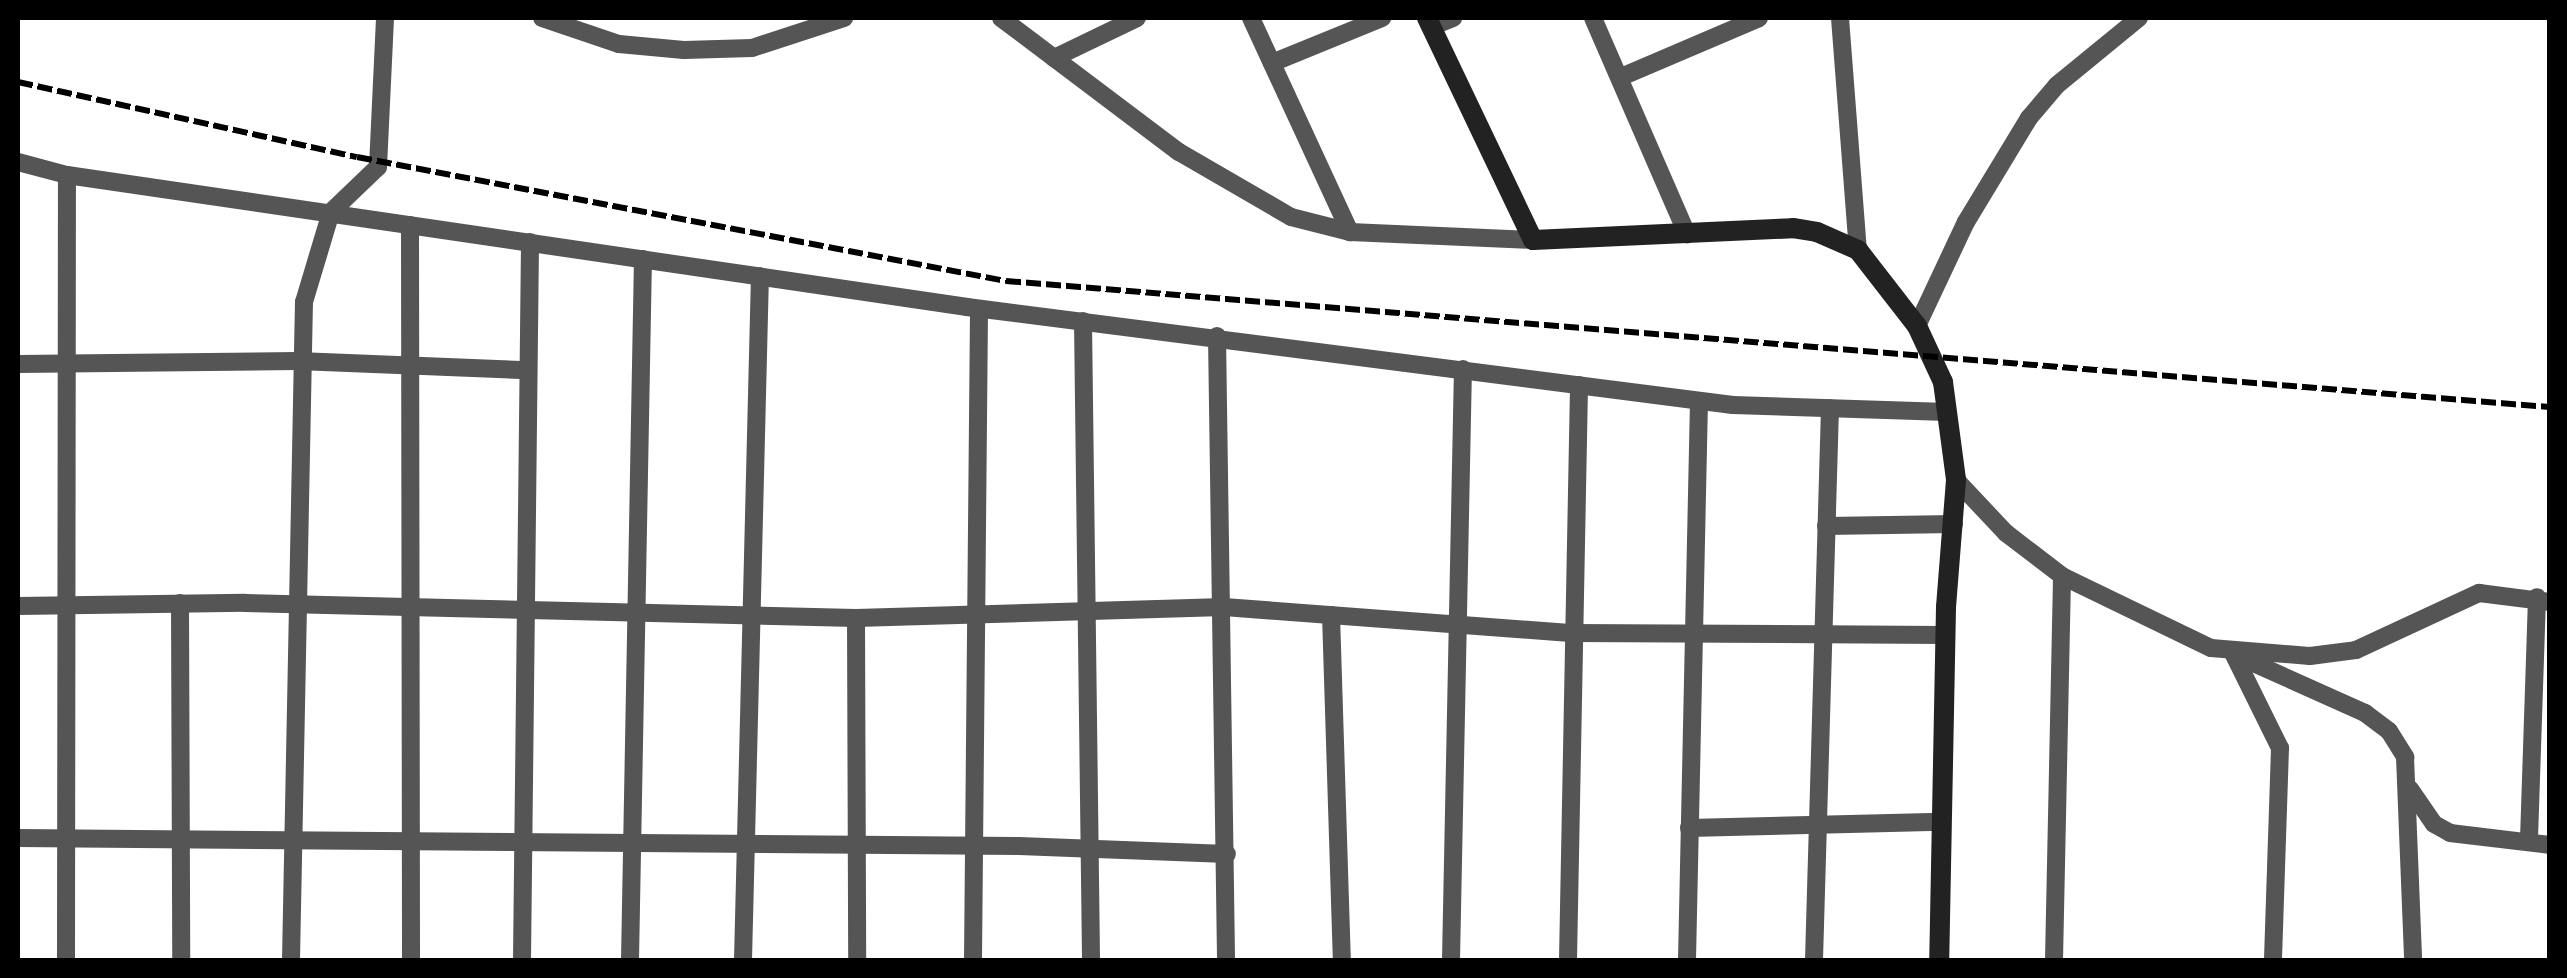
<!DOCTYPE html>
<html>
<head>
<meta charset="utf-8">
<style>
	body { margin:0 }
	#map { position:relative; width:2567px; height:978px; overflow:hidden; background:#fff; font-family:"DM Sans",sans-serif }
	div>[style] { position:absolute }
	.street>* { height:18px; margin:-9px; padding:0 9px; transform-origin:9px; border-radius:9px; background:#555 }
	.secondary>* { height:20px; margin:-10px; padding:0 10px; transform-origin:10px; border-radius:10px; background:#222 }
	.rail>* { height:6px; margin-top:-3px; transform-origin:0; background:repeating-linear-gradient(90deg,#000 0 15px,transparent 0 20px) }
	span { translate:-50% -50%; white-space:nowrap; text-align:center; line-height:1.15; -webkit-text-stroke:10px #fff; paint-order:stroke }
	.frame { position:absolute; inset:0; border:20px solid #000; pointer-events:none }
</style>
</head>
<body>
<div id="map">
	<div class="street">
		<i style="left:542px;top:18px;width:81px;rotate:18.7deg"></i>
		<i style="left:619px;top:44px;width:65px;rotate:5.3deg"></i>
		<i style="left:684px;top:50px;width:68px;rotate:-1.7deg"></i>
		<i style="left:752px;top:48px;width:97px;rotate:-18.1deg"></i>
		<i style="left:1001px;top:18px;width:223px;rotate:37deg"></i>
		<i style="left:1179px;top:152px;width:129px;rotate:30.1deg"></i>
		<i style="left:1291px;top:217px;width:61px;rotate:14.3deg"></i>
		<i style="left:1350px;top:232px;width:183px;rotate:2.5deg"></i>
		<i style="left:1251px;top:18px;width:236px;rotate:65.2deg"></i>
		<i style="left:1593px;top:18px;width:236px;rotate:66.5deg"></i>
		<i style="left:1840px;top:18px;width:233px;rotate:85.6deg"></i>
		<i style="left:1431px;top:27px;width:24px;rotate:-22deg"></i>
		<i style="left:1054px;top:58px;width:92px;rotate:-25.7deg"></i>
		<i style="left:1272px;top:63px;width:119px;rotate:-22.2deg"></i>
		<i style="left:1621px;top:77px;width:150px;rotate:-23.1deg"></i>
		<i style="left:18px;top:162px;width:51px;rotate:14.9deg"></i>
		<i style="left:67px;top:175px;width:910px;rotate:8.34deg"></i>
		<i style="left:967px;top:307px;width:772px;rotate:7.29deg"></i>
		<i style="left:1733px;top:405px;width:214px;rotate:1.9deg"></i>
		<i style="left:410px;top:225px;width:735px;rotate:89.92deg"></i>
		<i style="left:1083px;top:321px;width:639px;rotate:89.28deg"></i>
		<i style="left:1917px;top:326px;width:115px;rotate:-64.8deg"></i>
		<i style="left:1966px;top:222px;width:122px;rotate:-58.8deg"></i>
		<i style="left:2029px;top:118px;width:43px;rotate:-49.7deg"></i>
		<i style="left:2057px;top:85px;width:106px;rotate:-39.3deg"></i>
		<i style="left:1217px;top:336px;width:624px;rotate:89.17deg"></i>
		<i style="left:18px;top:364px;width:280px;rotate:-0.6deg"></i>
		<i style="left:298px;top:361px;width:229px;rotate:2.3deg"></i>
		<i style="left:1956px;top:480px;width:73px;rotate:46.7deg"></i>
		<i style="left:2006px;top:533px;width:71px;rotate:37.5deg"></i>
		<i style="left:2062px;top:576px;width:165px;rotate:25.8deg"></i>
		<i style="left:2211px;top:648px;width:99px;rotate:4.6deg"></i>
		<i style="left:2310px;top:656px;width:46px;rotate:-7.4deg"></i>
		<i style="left:2356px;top:650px;width:136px;rotate:-24.9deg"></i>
		<i style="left:2479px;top:593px;width:72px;rotate:7.2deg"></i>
		<i style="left:1826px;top:526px;width:128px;rotate:-0.9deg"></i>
		<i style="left:180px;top:603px;width:357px;rotate:89.8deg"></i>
		<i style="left:18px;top:606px;width:227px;rotate:-0.8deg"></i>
		<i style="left:245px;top:603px;width:611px;rotate:1.41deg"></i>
		<i style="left:856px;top:618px;width:368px;rotate:-1.7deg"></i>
		<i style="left:1224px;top:607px;width:347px;rotate:4.3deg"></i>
		<i style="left:1570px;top:633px;width:376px;rotate:0.3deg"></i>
		<i style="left:1331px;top:615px;width:345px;rotate:88.2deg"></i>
		<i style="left:856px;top:618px;width:342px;rotate:89.8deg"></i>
		<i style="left:2234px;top:655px;width:104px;rotate:63.7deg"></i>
		<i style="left:2280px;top:748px;width:212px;rotate:91.9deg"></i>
		<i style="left:2240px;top:657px;width:137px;rotate:24.1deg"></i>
		<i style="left:2365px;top:713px;width:30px;rotate:37deg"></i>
		<i style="left:2389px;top:731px;width:31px;rotate:58deg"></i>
		<i style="left:2405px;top:757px;width:203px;rotate:87.7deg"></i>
		<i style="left:2410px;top:789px;width:42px;rotate:55.6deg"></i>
		<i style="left:2434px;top:824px;width:18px;rotate:29deg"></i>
		<i style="left:2450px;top:833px;width:101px;rotate:6.8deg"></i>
		<i style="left:1689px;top:828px;width:252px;rotate:-1.4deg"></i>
		<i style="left:18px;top:838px;width:1001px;rotate:0.46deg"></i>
		<i style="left:1019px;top:846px;width:208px;rotate:2.2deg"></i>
		<i style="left:2529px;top:839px;width:242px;rotate:-88.1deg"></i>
		<i style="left:66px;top:960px;width:785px;rotate:-89.93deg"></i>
		<i style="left:291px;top:960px;width:658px;rotate:-88.87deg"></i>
		<i style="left:304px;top:302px;width:94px;rotate:-73.3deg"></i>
		<i style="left:331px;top:212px;width:65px;rotate:-43.8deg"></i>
		<i style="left:378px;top:167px;width:149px;rotate:-87.3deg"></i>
		<i style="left:522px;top:960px;width:718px;rotate:-89.36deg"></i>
		<i style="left:630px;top:960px;width:701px;rotate:-88.94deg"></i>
		<i style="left:743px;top:960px;width:684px;rotate:-88.58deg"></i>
		<i style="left:973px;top:960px;width:651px;rotate:-89.47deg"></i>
		<i style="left:1451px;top:960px;width:591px;rotate:-88.84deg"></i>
		<i style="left:1568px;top:960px;width:575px;rotate:-88.9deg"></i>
		<i style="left:1687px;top:960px;width:559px;rotate:-88.77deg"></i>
		<i style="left:1814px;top:960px;width:552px;rotate:-88.34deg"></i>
		<i style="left:2054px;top:960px;width:384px;rotate:-88.8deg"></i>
	</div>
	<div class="secondary">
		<i style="left:1427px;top:18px;width:246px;rotate:64.5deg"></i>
		<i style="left:1533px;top:240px;width:260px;rotate:-2.6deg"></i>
		<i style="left:1793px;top:228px;width:24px;rotate:9deg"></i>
		<i style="left:1817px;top:232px;width:45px;rotate:23.7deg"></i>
		<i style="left:1858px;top:250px;width:96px;rotate:52.2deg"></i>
		<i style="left:1917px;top:326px;width:62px;rotate:65.1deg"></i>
		<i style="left:1943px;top:382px;width:99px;rotate:82.4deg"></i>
		<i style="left:1956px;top:480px;width:127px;rotate:94.5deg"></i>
		<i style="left:1946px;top:607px;width:353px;rotate:91.1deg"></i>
	</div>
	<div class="rail">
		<i style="left:18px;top:82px;width:347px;rotate:12.5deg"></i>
		<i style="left:357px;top:157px;width:661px;rotate:10.82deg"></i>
		<i style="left:1006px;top:281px;width:1549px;rotate:4.67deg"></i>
	</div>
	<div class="frame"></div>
</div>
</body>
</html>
